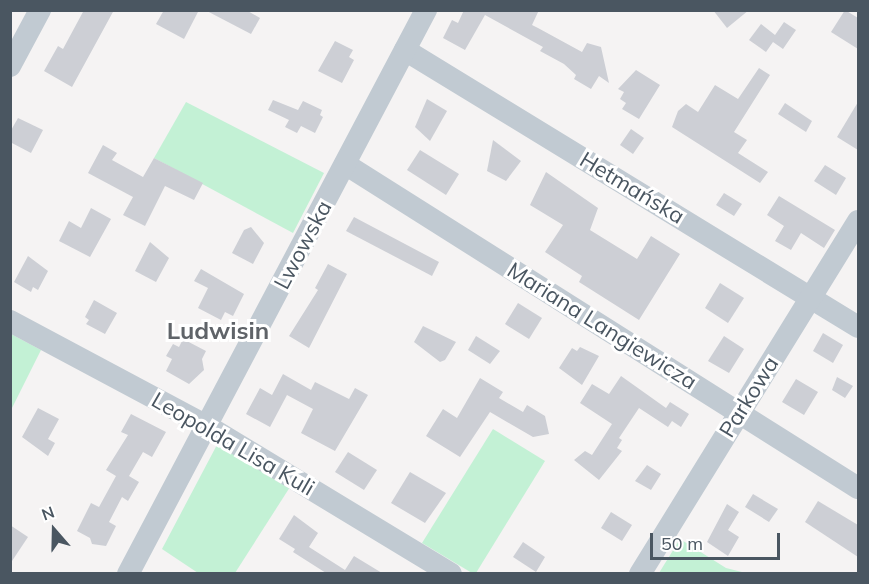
<!DOCTYPE html>
<html>
<head>
<meta charset="utf-8">
<style>
	body { margin:0 }
	#map { position:relative; width:869px; height:584px; overflow:hidden; background:#f5f3f3; font-family:Mulish,sans-serif }
	div>[style] { position:absolute }
	.green>* { inset:0; background:#c3f1d5 }
	.building>* { inset:0; background:#cdcfd5 }
	.minor>* { height:22px; margin:-11px; padding:0 11px; transform-origin:11px; border-radius:11px; background:#c1cad2 }
	span { translate:-50% -50%; white-space:nowrap; text-align:center; line-height:1.15; -webkit-text-stroke:6px #fff; paint-order:stroke }
	.street-label { font-size:22px; color:#4a5661 }
	.neighbourhood-label { font-size:24px; color:#5f6368; font-weight:700 }
	.frame { position:absolute; inset:0; border:12px solid #4a5661; pointer-events:none }
	.north { position:absolute; left:24px; top:500px; width:60px; height:60px; -webkit-text-stroke:4px #fff; paint-order:stroke; rotate:340deg; font-size:16px; font-weight:700; line-height:24px; text-align:center; color:#4a5661 }
	.north::after { content:''; display:block; margin:auto; width:21px; height:27px; background:#4a5661; clip-path:polygon(50% 0,100% 100%,50% 72%,0 100%) }
	.scale { position:absolute; left:650px; top:533px; width:130px; height:27px; box-sizing:border-box; border:3px solid #4a5661; border-top:0; padding-left:8px; font-size:18px; line-height:21px; white-space:nowrap; color:#4a5661; -webkit-text-stroke:4px #fff; paint-order:stroke }
</style>
</head>
<body>
<div id="map">
	<div class="green">
		<i style="clip-path:polygon(186px 102px,324px 173px,293px 233px,154px 158px)"></i>
		<i style="clip-path:polygon(11px 334px,41px 350px,11px 410px)"></i>
		<i style="clip-path:polygon(493px 429px,545px 461px,476px 573px,472px 573px,422px 543px)"></i>
		<i style="clip-path:polygon(219px 441px,290px 487px,235px 573px,198px 573px,162px 549px)"></i>
		<i style="clip-path:polygon(680px 539px,726px 568px,742px 572px,659px 573px)"></i>
	</div>
	<div class="building">
		<i style="clip-path:polygon(84px 10px,114px 10px,72px 87px,44px 71px,58px 46px,63px 49px)"></i>
		<i style="clip-path:polygon(164px 10px,199px 10px,184px 39px,156px 24px)"></i>
		<i style="clip-path:polygon(205px 10px,246px 10px,260px 18px,251px 34px)"></i>
		<i style="clip-path:polygon(464px 10px,539px 10px,532px 25px,538px 28px,582px 52px,587px 43px,601px 47px,609px 83px,599px 76px,591px 89px,574px 79px,576px 75px,564px 64px,540px 51px,543px 47px,485px 15px,465px 50px,443px 38px,452px 20px,458px 23px)"></i>
		<i style="clip-path:polygon(713px 10px,749px 10px,727px 28px)"></i>
		<i style="clip-path:polygon(845px 10px,858px 18px,858px 49px,831px 32px)"></i>
		<i style="clip-path:polygon(784px 22px,796px 30px,783px 49px,773px 42px,766px 52px,749px 40px,761px 24px,775px 35px)"></i>
		<i style="clip-path:polygon(335px 41px,353px 50px,349px 57px,354px 60px,342px 83px,318px 71px)"></i>
		<i style="clip-path:polygon(759px 68px,770px 75px,734px 132px,747px 140px,738px 153px,768px 172px,760px 183px,672px 127px,678px 111px,686px 104px,698px 112px,715px 85px,738px 99px)"></i>
		<i style="clip-path:polygon(636px 70px,660px 85px,639px 119px,622px 109px,626px 103px,620px 99px,624px 92px,618px 89px)"></i>
		<i style="clip-path:polygon(427px 99px,447px 111px,430px 141px,415px 127px)"></i>
		<i style="clip-path:polygon(273px 100px,298px 110px,303px 101px,322px 110px,320px 115px,323px 117px,315px 133px,301px 126px,297px 133px,285px 127px,289px 120px,268px 110px)"></i>
		<i style="clip-path:polygon(858px 102px,858px 150px,837px 137px)"></i>
		<i style="clip-path:polygon(785px 103px,812px 121px,806px 132px,778px 114px)"></i>
		<i style="clip-path:polygon(18px 118px,43px 130px,31px 153px,10px 142px,10px 132px)"></i>
		<i style="clip-path:polygon(631px 129px,644px 138px,633px 154px,620px 145px)"></i>
		<i style="clip-path:polygon(493px 140px,521px 161px,506px 181px,487px 171px)"></i>
		<i style="clip-path:polygon(103px 145px,117px 153px,112px 160px,143px 177px,154px 158px,203px 183px,194px 200px,165px 186px,145px 226px,123px 215px,133px 197px,88px 173px)"></i>
		<i style="clip-path:polygon(420px 150px,459px 174px,446px 195px,407px 170px)"></i>
		<i style="clip-path:polygon(825px 165px,846px 178px,836px 195px,814px 181px)"></i>
		<i style="clip-path:polygon(546px 172px,598px 208px,590px 230px,637px 259px,651px 236px,680px 254px,639px 320px,579px 282px,582px 276px,545px 252px,563px 225px,530px 205px)"></i>
		<i style="clip-path:polygon(724px 193px,742px 204px,734px 216px,716px 205px)"></i>
		<i style="clip-path:polygon(779px 196px,835px 230px,824px 248px,801px 233px,791px 250px,775px 241px,784px 226px,767px 215px)"></i>
		<i style="clip-path:polygon(91px 208px,111px 219px,90px 257px,59px 241px,69px 221px,81px 228px)"></i>
		<i style="clip-path:polygon(354px 217px,439px 262px,432px 276px,346px 231px)"></i>
		<i style="clip-path:polygon(251px 227px,264px 243px,253px 264px,232px 253px,244px 230px)"></i>
		<i style="clip-path:polygon(150px 242px,169px 258px,156px 282px,135px 271px)"></i>
		<i style="clip-path:polygon(28px 256px,48px 271px,38px 290px,33px 287px,31px 292px,14px 282px)"></i>
		<i style="clip-path:polygon(328px 264px,347px 274px,309px 348px,289px 336px,318px 290px,315px 288px)"></i>
		<i style="clip-path:polygon(201px 269px,244px 294px,233px 316px,225px 312px,221px 320px,198px 308px,208px 288px,194px 281px)"></i>
		<i style="clip-path:polygon(720px 283px,744px 298px,728px 323px,705px 308px)"></i>
		<i style="clip-path:polygon(94px 300px,117px 313px,105px 334px,86px 324px,89px 320px,85px 317px)"></i>
		<i style="clip-path:polygon(518px 303px,542px 318px,529px 339px,505px 324px)"></i>
		<i style="clip-path:polygon(423px 326px,456px 342px,445px 360px,440px 362px,414px 342px)"></i>
		<i style="clip-path:polygon(823px 333px,843px 345px,833px 363px,813px 351px)"></i>
		<i style="clip-path:polygon(476px 336px,500px 351px,490px 364px,468px 350px)"></i>
		<i style="clip-path:polygon(724px 336px,744px 349px,729px 373px,708px 361px)"></i>
		<i style="clip-path:polygon(183px 339px,206px 351px,202px 359px,204px 370px,189px 384px,166px 371px,172px 359px,166px 356px,173px 344px,179px 347px)"></i>
		<i style="clip-path:polygon(580px 347px,599px 356px,582px 385px,559px 368px,572px 348px,577px 351px)"></i>
		<i style="clip-path:polygon(283px 374px,311px 390px,315px 382px,349px 399px,355px 388px,368px 395px,335px 451px,301px 433px,313px 409px,287px 395px,270px 427px,246px 414px,260px 388px,272px 395px)"></i>
		<i style="clip-path:polygon(621px 376px,666px 408px,670px 402px,689px 414px,681px 427px,672px 421px,668px 427px,639px 408px,619px 438px,622px 440px,617px 448px,622px 451px,599px 480px,574px 460px,585px 451px,592px 455px,612px 424px,580px 403px,592px 384px,609px 394px)"></i>
		<i style="clip-path:polygon(837px 377px,853px 386px,845px 398px,832px 390px)"></i>
		<i style="clip-path:polygon(480px 378px,503px 392px,499px 398px,523px 412px,527px 405px,545px 416px,549px 434px,533px 437px,490px 412px,460px 457px,426px 436px,443px 409px,457px 418px)"></i>
		<i style="clip-path:polygon(796px 379px,818px 392px,804px 415px,782px 402px)"></i>
		<i style="clip-path:polygon(38px 408px,59px 419px,48px 439px,55px 443px,48px 456px,22px 437px)"></i>
		<i style="clip-path:polygon(131px 414px,166px 432px,152px 457px,143px 452px,129px 476px,139px 482px,128px 501px,122px 497px,109px 522px,116px 526px,106px 546px,92px 544px,90px 538px,77px 531px,91px 503px,99px 507px,116px 476px,106px 470px,128px 435px,121px 432px)"></i>
		<i style="clip-path:polygon(348px 452px,377px 470px,364px 490px,335px 472px)"></i>
		<i style="clip-path:polygon(647px 465px,661px 474px,651px 490px,635px 481px)"></i>
		<i style="clip-path:polygon(410px 472px,446px 493px,425px 523px,391px 503px)"></i>
		<i style="clip-path:polygon(753px 494px,778px 509px,769px 522px,745px 507px)"></i>
		<i style="clip-path:polygon(818px 501px,858px 525px,858px 557px,805px 522px)"></i>
		<i style="clip-path:polygon(727px 504px,739px 512px,728px 530px,739px 537px,728px 556px,707px 542px)"></i>
		<i style="clip-path:polygon(611px 512px,632px 525px,622px 541px,601px 528px)"></i>
		<i style="clip-path:polygon(294px 515px,318px 533px,309px 547px,345px 570px,354px 556px,382px 573px,326px 573px,293px 552px,295px 549px,279px 539px)"></i>
		<i style="clip-path:polygon(10px 525px,28px 537px,10px 564px)"></i>
		<i style="clip-path:polygon(523px 542px,545px 557px,536px 572px,513px 557px)"></i>
	</div>
	<div class="minor">
		<i style="left:405px;top:50px;width:531px;rotate:31.44deg"></i>
		<i style="left:10px;top:66px;width:64px;rotate:-61.8deg"></i>
		<i style="left:345px;top:164px;width:607px;rotate:32.28deg"></i>
		<i style="left:10px;top:321px;width:223px;rotate:28.1deg"></i>
		<i style="left:207px;top:426px;width:285px;rotate:31.2deg"></i>
		<i style="left:128px;top:574px;width:638px;rotate:-62.15deg"></i>
		<i style="left:640px;top:574px;width:415px;rotate:-58.3deg"></i>
	</div>
	<div class="street-label">
		<span style="left:632px;top:188px;rotate:31deg">Hetmańska</span>
		<span style="left:303px;top:245px;rotate:-62deg">Lwowska</span>
		<span style="left:602px;top:326px;rotate:32deg">Mariana Langiewicza</span>
		<span style="left:749px;top:397px;rotate:-58deg">Parkowa</span>
		<span style="left:233px;top:444px;rotate:30deg">Leopolda Lisa Kuli</span>
	</div>
	<div class="neighbourhood-label">
		<span style="left:218px;top:331px">Ludwisin</span>
	</div>
	<div class="frame"></div>
	<div class="north">N</div>
	<div class="scale">50 m</div>
</div>
</body>
</html>
